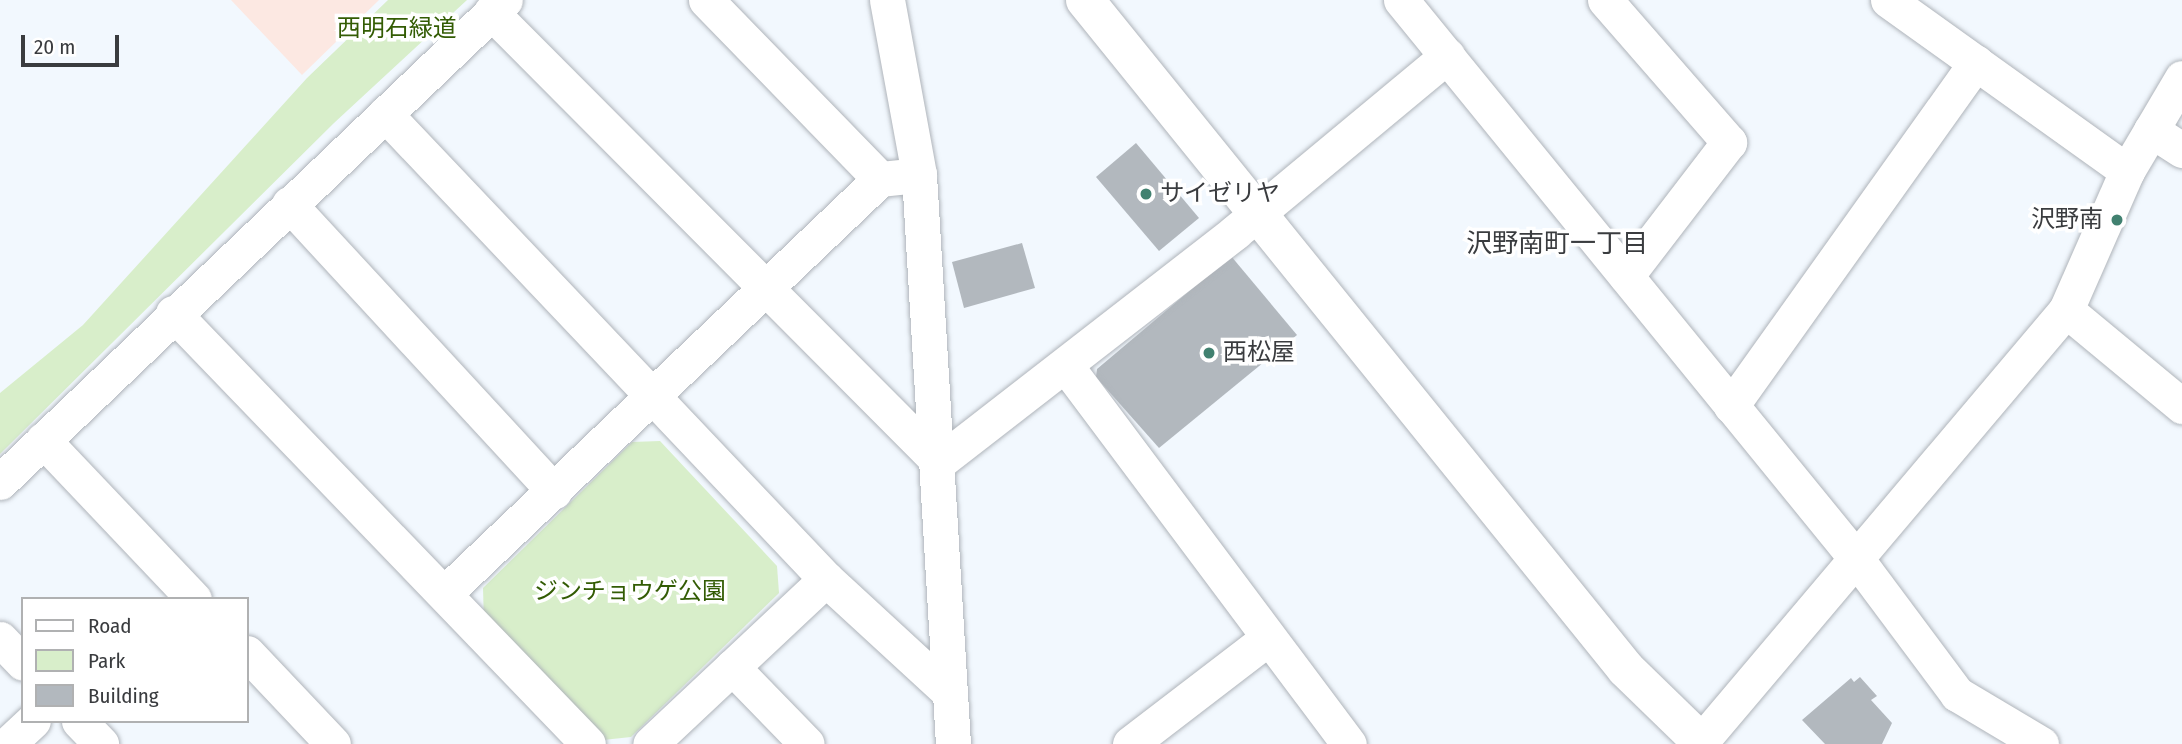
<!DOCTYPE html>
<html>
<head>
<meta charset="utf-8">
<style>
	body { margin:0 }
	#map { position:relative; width:2182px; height:744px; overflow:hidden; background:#f2f8fe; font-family:"Fira Sans Condensed","Noto Sans JP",sans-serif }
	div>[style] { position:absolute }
	.education>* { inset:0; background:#fce8e2 }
	.green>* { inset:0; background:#d8eeca }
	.building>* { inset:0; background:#b2b8be }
	.roads { filter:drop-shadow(0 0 2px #afb4ba) drop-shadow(0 0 2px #afb4ba) }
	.minor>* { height:35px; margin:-17.5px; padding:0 17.5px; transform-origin:17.5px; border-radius:17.5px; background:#fff }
	.tertiary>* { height:38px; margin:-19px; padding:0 19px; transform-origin:19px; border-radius:19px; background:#fff }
	.dots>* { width:19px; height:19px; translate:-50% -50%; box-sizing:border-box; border:4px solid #fff; border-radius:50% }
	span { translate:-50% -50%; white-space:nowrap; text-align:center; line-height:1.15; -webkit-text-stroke:7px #fff; paint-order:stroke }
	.park-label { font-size:24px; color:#335c04 }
	.poi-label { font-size:24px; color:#3a3c3f }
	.left { translate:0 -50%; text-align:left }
	.right { translate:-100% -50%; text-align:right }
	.neighbourhood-label { font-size:26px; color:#3a3c3f }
	.legend { position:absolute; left:21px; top:597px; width:228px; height:126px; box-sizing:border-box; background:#fff; border:2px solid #b0b1b2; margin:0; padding:9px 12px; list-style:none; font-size:21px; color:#3a3c3f }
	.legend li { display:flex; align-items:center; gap:14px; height:35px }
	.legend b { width:35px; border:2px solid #b0b1b2 }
	.scale { position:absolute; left:21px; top:35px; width:98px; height:32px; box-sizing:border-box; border:4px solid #3a3c3f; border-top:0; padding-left:9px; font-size:21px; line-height:24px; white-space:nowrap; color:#3a3c3f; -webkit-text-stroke:5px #fff; paint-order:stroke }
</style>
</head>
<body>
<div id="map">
	<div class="education">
		<i style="clip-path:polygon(231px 0,379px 0,302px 75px)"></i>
	</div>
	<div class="green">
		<i style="clip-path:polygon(388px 0,467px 0,334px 123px,0 454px,0 393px,83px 325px,307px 78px)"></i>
		<i style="clip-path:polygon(660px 441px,777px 566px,779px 593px,631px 737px,603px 740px,484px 623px,483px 588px,632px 442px)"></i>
	</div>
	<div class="building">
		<i style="clip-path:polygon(1136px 143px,1199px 218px,1159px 251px,1096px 177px)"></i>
		<i style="clip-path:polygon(1022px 243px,1035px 288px,964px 308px,952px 262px)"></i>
		<i style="clip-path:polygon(1231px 256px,1297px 335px,1159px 448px,1096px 377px,1097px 369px)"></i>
		<i style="clip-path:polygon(1860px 677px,1877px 696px,1871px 700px,1892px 723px,1882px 744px,1825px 744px,1802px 720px,1851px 678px,1854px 682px)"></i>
	</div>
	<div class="roads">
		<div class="minor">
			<i style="left:706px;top:0;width:250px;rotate:45.8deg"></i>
			<i style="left:887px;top:0;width:178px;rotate:79.6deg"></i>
			<i style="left:919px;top:175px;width:570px;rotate:86.58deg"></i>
			<i style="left:1401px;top:0;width:719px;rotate:50.82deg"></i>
			<i style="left:1855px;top:557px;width:171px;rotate:53.3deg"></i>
			<i style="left:1957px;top:694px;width:98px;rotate:30.8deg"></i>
			<i style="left:1605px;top:0;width:189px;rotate:48.9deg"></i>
			<i style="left:1729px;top:142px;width:169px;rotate:127.5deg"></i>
			<i style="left:1888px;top:0;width:294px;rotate:35.6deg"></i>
			<i style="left:491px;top:12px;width:635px;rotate:45.13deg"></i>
			<i style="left:939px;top:462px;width:375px;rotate:-37.8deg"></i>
			<i style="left:1235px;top:232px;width:276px;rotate:-39.7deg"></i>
			<i style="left:385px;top:114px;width:641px;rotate:46.52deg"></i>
			<i style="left:826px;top:579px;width:241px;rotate:136.8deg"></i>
			<i style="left:2151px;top:130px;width:37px;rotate:33deg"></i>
			<i style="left:289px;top:204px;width:391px;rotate:47.3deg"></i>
			<i style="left:2066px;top:310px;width:151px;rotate:39.6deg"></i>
			<i style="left:173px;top:313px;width:598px;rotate:46.08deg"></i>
			<i style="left:1066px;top:366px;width:472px;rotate:53.2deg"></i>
			<i style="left:1731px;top:406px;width:422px;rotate:-54.5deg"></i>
			<i style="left:43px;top:440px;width:219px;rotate:46.5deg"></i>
			<i style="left:0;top:482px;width:698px;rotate:-43.67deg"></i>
			<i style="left:826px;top:579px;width:167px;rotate:42.6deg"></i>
			<i style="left:445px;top:593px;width:601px;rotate:-43.58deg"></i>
			<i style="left:880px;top:179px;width:39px;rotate:-6deg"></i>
			<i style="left:0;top:639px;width:33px;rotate:46deg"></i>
			<i style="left:247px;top:653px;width:125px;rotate:46.6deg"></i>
			<i style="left:732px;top:667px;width:107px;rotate:45.8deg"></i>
			<i style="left:79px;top:721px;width:32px;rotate:46deg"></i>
			<i style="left:8px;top:744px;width:34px;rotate:-43deg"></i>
			<i style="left:1130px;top:744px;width:174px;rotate:-37.5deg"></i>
			<i style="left:1699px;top:744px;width:568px;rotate:-49.78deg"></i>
			<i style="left:2066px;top:310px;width:152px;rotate:-66.3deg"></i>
			<i style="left:2127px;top:171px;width:108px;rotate:-59.4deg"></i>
		</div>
		<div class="tertiary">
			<i style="left:1085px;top:0;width:860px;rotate:51.04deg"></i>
			<i style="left:1626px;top:669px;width:107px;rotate:44.2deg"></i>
		</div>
	</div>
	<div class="dots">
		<i style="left:1146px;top:194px;background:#418170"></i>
		<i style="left:2117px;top:220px;background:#418170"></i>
		<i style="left:1209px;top:353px;background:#418170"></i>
	</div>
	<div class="park-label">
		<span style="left:397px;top:29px">西明石緑道</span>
		<span style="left:630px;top:592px">ジンチョウゲ公園</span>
	</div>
	<div class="poi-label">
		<span class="left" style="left:1160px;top:194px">サイゼリヤ</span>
		<span class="right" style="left:2103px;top:220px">沢野南</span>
		<span class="left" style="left:1223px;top:353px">西松屋</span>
	</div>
	<div class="neighbourhood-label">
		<span style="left:1557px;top:244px">沢野南町一丁目</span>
	</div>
	<ul class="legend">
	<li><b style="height:9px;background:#fff"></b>Road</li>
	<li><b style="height:19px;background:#d8eeca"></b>Park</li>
	<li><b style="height:19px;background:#b2b8be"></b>Building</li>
	</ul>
	<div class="scale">20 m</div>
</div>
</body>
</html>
